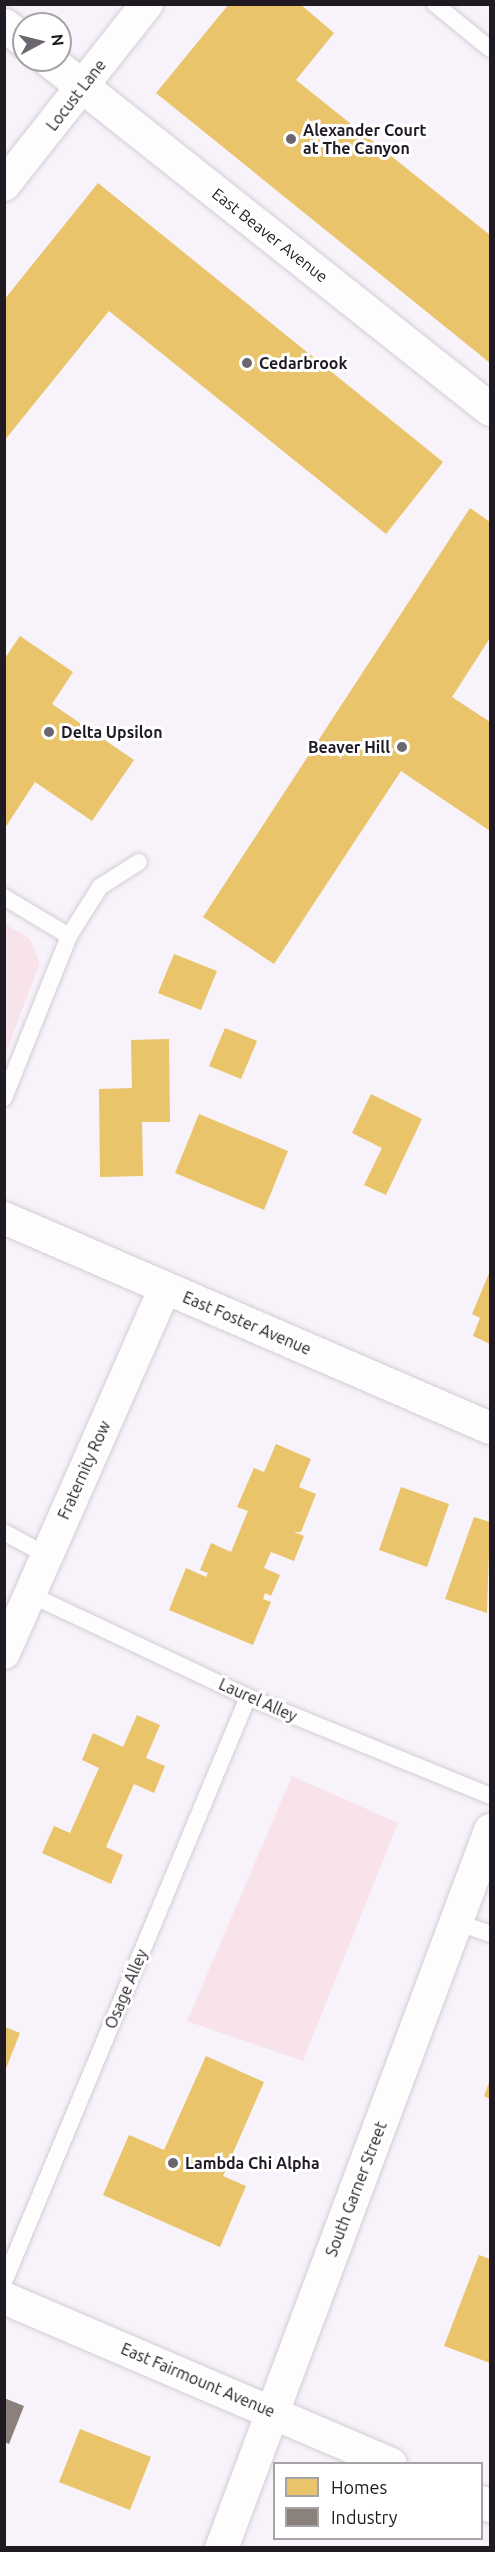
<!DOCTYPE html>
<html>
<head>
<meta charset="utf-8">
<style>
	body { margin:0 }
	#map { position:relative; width:495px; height:2552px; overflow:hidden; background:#f8f2fa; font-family:Ubuntu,sans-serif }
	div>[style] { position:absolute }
	.green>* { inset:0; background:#f9e3eb }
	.homes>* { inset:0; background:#e9c46a }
	.industry>* { inset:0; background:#8a817c }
	.roads { filter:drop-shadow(0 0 2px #d3cdd5) drop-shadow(0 0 2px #d3cdd5) }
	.service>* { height:16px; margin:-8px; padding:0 8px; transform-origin:8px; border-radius:8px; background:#fefdfe }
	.minor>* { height:32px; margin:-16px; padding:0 16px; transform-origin:16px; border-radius:16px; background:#fefdfe }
	.tertiary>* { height:33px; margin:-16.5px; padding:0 16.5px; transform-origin:16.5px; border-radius:16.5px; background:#fefdfe }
	.primary>* { height:33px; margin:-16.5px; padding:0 16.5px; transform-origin:16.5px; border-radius:16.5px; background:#fefdfe }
	.dots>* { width:16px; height:16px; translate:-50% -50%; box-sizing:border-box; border:3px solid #fff; border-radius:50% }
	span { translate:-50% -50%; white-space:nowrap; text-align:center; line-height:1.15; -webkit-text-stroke:6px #fff; paint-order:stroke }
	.street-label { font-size:16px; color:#201a22 }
	.poi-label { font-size:16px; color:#201a22; font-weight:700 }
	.left { translate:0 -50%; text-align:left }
	.right { translate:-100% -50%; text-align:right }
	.frame { position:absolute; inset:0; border:6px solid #201a22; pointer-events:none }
	.legend { position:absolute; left:273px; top:2462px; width:210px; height:78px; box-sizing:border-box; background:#fff; border:2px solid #a6a3a7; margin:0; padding:8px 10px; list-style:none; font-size:18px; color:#201a22 }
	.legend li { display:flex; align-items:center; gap:12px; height:30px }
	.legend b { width:30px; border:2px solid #a6a3a7 }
	.north { position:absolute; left:12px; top:12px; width:60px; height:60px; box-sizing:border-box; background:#fff; border:2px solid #a6a3a7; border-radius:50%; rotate:83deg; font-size:16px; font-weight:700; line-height:24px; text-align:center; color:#201a22 }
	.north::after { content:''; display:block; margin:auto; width:21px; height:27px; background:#6c666e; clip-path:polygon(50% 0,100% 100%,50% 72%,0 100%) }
</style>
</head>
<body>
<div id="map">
	<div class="green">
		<i style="clip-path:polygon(5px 924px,30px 939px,40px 963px,5px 1055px)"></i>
		<i style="clip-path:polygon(292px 1776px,398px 1823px,303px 2061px,187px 2021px)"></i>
	</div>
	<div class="homes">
		<i style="clip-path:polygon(229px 4px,300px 4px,334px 33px,296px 80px,490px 235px,490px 363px,156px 93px)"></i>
		<i style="clip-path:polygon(98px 183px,443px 462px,386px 534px,109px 311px,4px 441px,4px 300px)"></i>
		<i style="clip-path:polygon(470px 508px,490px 522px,490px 638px,452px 697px,490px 722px,490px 831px,401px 771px,274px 964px,203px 917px)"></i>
		<i style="clip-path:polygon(20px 636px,73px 672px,52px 704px,134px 760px,92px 821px,35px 782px,5px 828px,5px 658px)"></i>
		<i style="clip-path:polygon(174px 954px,217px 971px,201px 1010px,158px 993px)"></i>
		<i style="clip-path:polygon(225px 1028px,257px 1041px,241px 1079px,209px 1066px)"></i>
		<i style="clip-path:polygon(169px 1039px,170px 1122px,142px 1122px,143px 1176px,100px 1177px,99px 1089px,132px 1088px,131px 1040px)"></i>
		<i style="clip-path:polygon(371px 1094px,422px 1119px,386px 1195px,364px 1185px,382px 1148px,352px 1133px)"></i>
		<i style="clip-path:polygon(199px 1114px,288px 1151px,264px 1210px,175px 1173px)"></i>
		<i style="clip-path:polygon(490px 1271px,490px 1344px,473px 1336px,480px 1318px,472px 1314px)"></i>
		<i style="clip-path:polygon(276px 1444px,311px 1459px,299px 1487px,316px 1494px,301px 1532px,294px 1532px,304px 1536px,294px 1561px,271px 1552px,264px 1568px,280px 1575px,271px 1596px,265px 1593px,263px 1599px,271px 1602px,253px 1645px,169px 1610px,186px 1568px,206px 1577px,208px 1573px,200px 1570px,211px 1543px,231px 1552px,248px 1511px,237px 1507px,254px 1468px,264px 1472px)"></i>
		<i style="clip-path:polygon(401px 1487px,449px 1504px,427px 1567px,379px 1550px)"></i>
		<i style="clip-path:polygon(474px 1517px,490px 1522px,487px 1613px,445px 1599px)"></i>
		<i style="clip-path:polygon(137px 1715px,160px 1725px,146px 1758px,165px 1766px,154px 1793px,134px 1784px,106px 1847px,123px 1855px,111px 1884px,42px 1853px,54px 1826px,70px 1833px,99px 1768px,82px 1760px,93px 1733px,123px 1747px)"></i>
		<i style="clip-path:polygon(5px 2027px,20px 2033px,5px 2071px)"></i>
		<i style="clip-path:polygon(206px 2056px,264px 2082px,223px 2176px,246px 2186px,220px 2247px,103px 2195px,129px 2135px,164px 2150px)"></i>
		<i style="clip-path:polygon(490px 2080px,490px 2099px,484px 2096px)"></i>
		<i style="clip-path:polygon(479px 2255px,490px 2259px,490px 2363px,444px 2346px)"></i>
		<i style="clip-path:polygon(80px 2429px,151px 2457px,130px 2510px,59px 2482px)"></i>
	</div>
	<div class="industry">
		<i style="clip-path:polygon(4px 2398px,24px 2406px,9px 2444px,4px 2442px)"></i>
	</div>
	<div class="roads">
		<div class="service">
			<i style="left:435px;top:4px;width:71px;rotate:39.3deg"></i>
			<i style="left:4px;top:897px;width:76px;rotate:31deg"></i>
			<i style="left:4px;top:1098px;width:175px;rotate:-68.1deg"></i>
			<i style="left:69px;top:936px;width:58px;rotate:-57.7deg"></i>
			<i style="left:100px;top:887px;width:46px;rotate:-32.7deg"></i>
			<i style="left:4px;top:1532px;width:48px;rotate:28.7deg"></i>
			<i style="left:29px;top:1594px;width:242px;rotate:25.2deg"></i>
			<i style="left:248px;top:1697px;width:261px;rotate:22.2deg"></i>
			<i style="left:456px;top:1922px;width:36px;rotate:19deg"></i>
			<i style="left:4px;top:2282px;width:634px;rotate:-67.36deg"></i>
		</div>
		<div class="minor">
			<i style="left:4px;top:185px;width:231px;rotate:-51.7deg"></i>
			<i style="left:4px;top:1218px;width:529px;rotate:23.37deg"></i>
			<i style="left:4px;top:1653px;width:399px;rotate:-66.2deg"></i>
			<i style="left:4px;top:2298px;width:421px;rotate:23.2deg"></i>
			<i style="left:482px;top:2502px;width:9px;rotate:27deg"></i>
		</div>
		<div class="tertiary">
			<i style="left:221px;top:2548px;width:767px;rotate:-69.46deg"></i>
		</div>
		<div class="primary">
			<i style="left:4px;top:25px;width:25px;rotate:37deg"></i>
			<i style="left:49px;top:60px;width:562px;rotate:38.36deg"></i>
		</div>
	</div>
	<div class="dots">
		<i style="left:291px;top:139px;background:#6c666e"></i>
		<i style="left:247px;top:363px;background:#6c666e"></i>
		<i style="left:49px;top:732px;background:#6c666e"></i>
		<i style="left:402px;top:747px;background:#6c666e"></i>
		<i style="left:173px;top:2163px;background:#6c666e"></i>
	</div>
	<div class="street-label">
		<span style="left:76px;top:95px;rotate:-52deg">Locust Lane</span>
		<span style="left:270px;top:235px;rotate:38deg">East Beaver Avenue</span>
		<span style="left:247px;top:1323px;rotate:23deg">East Foster Avenue</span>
		<span style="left:84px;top:1470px;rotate:-66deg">Fraternity Row</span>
		<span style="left:258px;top:1700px;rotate:24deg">Laurel Alley</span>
		<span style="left:126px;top:1989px;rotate:-67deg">Osage Alley</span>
		<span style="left:356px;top:2189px;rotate:-69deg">South Garner Street</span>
		<span style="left:198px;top:2380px;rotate:23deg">East Fairmount Avenue</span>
	</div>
	<div class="poi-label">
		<span class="left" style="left:303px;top:139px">Alexander Court<br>at The Canyon</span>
		<span class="left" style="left:259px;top:363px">Cedarbrook</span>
		<span class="left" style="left:61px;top:732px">Delta Upsilon</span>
		<span class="right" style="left:390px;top:747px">Beaver Hill</span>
		<span class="left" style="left:185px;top:2163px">Lambda Chi Alpha</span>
	</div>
	<div class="frame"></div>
	<ul class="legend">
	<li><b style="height:16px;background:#e9c46a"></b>Homes</li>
	<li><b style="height:16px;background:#8a817c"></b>Industry</li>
	</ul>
	<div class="north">N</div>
</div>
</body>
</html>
